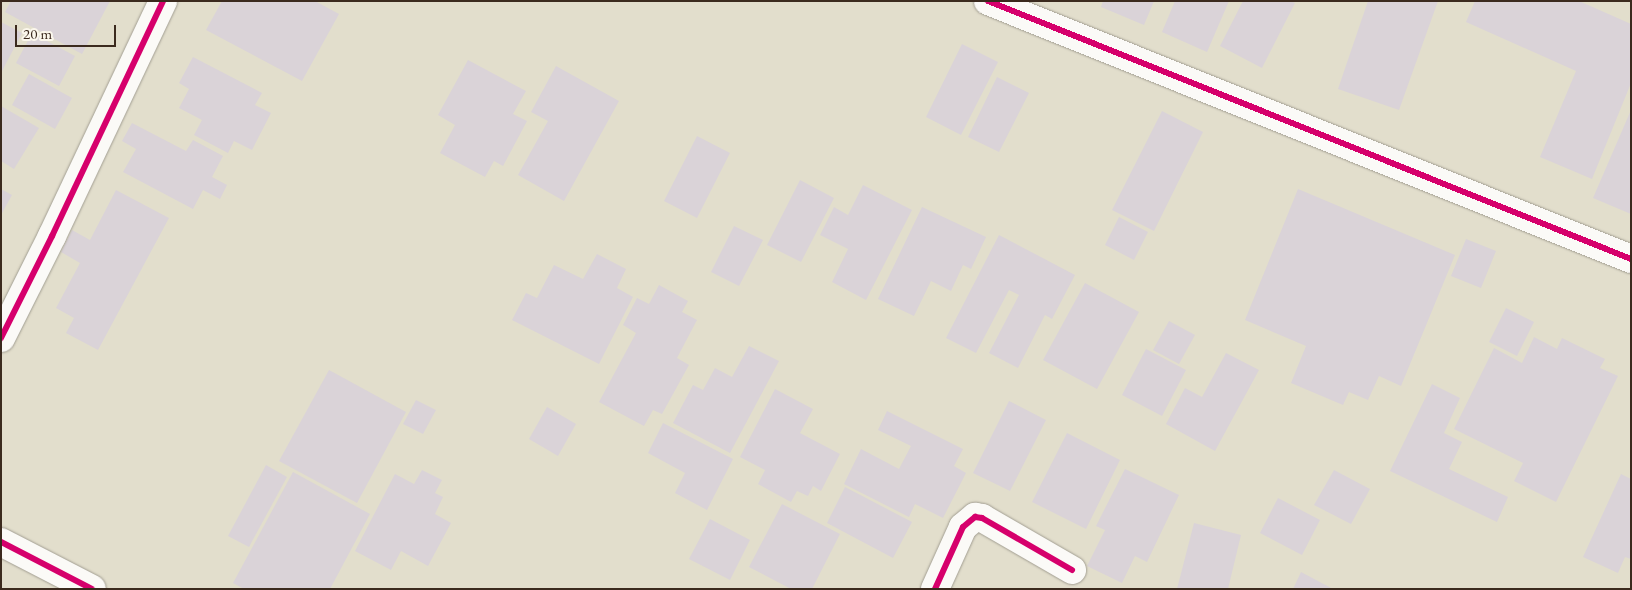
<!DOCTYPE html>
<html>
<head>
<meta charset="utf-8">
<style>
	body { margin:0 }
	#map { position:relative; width:1632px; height:590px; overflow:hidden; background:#e2decc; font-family:"EB Garamond",serif }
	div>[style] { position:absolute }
	.building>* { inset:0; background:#dad3d8 }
	.roads { filter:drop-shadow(0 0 1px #a29e92) drop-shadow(0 0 1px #a29e92) }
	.minor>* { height:28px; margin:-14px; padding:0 14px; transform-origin:14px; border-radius:14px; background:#fbfaf7 }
	.cycleway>* { height:6px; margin:-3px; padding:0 3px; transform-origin:3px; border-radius:3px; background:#d6006c }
	span { translate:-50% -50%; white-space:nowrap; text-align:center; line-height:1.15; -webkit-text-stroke:4px #fbf7ec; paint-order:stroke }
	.frame { position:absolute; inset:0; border:2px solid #3b2a1e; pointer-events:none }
	.scale { position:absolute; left:15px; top:25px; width:101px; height:22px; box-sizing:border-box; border:2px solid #3b2a1e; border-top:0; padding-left:6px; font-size:15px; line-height:18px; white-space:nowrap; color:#3b2a1e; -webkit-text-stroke:4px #fbf7ec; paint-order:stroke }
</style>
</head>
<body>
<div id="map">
	<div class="building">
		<i style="clip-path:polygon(11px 1px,110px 1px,82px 54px,5px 12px)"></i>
		<i style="clip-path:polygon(222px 1px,315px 1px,339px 14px,302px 81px,206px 30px)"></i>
		<i style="clip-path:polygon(1103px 1px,1154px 1px,1144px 25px,1101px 7px)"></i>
		<i style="clip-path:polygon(1175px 1px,1229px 1px,1207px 52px,1162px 32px)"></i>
		<i style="clip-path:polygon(1243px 1px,1290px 1px,1295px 3px,1262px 68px,1220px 46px)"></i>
		<i style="clip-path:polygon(1368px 1px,1438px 1px,1399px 110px,1338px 89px)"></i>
		<i style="clip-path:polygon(1475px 1px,1579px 1px,1631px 24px,1631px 83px,1592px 179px,1540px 157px,1576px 71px,1466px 22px)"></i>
		<i style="clip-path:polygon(1px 22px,22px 33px,1px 73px)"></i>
		<i style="clip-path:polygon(32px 33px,75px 56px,59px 86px,16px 63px)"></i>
		<i style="clip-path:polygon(962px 44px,998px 62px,961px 135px,926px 117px)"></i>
		<i style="clip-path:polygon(193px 57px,262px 93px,255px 105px,271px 113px,252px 150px,234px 141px,228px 153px,194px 135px,202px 120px,179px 108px,189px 89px,179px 83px)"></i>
		<i style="clip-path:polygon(468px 60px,526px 91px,513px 114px,527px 121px,503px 166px,494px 161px,485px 177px,440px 153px,455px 125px,438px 115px)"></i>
		<i style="clip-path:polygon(556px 66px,619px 101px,564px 201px,518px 175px,548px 121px,531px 112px)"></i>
		<i style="clip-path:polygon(29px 74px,72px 98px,55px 129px,12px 105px)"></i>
		<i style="clip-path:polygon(997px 77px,1029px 93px,999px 152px,968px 137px)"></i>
		<i style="clip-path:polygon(1px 106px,39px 128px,14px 169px,1px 161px)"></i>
		<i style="clip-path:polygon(1631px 110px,1631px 214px,1593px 198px)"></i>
		<i style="clip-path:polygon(1162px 111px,1203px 132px,1154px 231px,1112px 210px)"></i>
		<i style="clip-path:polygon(132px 123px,186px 151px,193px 140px,223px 156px,212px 177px,227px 185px,220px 199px,203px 190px,193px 209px,123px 172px,136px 149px,122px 141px)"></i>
		<i style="clip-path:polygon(697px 136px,730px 153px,697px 218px,664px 201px)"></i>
		<i style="clip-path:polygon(800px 180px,834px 198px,801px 262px,767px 245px)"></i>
		<i style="clip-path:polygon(863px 185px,912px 210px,866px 300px,832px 282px,848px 249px,820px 235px,834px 207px,848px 215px)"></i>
		<i style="clip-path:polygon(1px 189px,12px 195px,1px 215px)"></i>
		<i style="clip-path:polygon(1298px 189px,1455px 255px,1401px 386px,1379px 376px,1368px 400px,1349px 392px,1343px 405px,1291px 383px,1306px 346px,1245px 320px)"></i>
		<i style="clip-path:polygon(116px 190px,169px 218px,98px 350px,66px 333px,74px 318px,56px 308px,80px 263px,61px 252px,72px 230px,90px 240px)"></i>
		<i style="clip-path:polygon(922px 207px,986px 237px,971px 269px,963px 265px,951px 291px,931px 281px,914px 316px,878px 299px)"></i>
		<i style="clip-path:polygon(1119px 217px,1148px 232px,1134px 260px,1105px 245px)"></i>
		<i style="clip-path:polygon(734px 226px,763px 240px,739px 286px,711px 272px)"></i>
		<i style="clip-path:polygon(999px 235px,1075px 275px,1052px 319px,1045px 315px,1018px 368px,989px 353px,1019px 295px,1009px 290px,976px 353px,946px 338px)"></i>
		<i style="clip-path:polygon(1466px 239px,1496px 251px,1481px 288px,1451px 276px)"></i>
		<i style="clip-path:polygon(597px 254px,626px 269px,617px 288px,633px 297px,599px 364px,512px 320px,526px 293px,537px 298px,554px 265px,583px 279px)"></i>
		<i style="clip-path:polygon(1085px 283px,1139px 312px,1097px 389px,1043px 360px)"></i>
		<i style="clip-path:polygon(659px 285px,688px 301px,682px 312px,697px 320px,677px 358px,689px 365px,662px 414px,653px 410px,644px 426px,599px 402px,636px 333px,623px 325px,637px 298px,649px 304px)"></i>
		<i style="clip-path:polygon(1506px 308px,1534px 322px,1517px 356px,1489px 342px)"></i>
		<i style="clip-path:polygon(1169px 321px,1195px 335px,1179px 364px,1153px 350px)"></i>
		<i style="clip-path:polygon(1534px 337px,1557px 349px,1562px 338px,1605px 359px,1600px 368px,1618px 376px,1556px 502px,1514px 481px,1523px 463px,1454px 429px,1494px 348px,1522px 363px)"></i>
		<i style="clip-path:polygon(749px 346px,779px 361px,730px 453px,673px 423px,693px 385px,703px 390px,715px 368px,732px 377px)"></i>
		<i style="clip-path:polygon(1146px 349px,1186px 370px,1162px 416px,1122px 395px)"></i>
		<i style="clip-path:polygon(1226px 353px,1259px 370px,1215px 451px,1166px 424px,1185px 388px,1202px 397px)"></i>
		<i style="clip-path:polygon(329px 370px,406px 412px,357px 503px,279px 461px)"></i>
		<i style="clip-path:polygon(1432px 384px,1460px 398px,1444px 433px,1462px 442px,1449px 469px,1508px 497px,1497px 522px,1390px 471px)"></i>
		<i style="clip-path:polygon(775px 389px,813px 409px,800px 433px,840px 454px,821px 491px,813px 486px,808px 496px,797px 491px,791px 502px,758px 484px,765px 470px,740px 457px)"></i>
		<i style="clip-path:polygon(416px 400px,436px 410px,423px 434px,403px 424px)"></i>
		<i style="clip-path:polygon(1009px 401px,1046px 420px,1010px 491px,973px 473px)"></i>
		<i style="clip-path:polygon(547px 407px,576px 424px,558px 456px,529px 439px)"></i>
		<i style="clip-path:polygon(887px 411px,963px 449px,954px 466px,966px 473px,943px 518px,915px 504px,909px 517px,844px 484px,861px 449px,899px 469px,911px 446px,878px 430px)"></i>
		<i style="clip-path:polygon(663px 423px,733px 459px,707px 510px,675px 493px,685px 473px,648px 453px)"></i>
		<i style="clip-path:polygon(1067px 433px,1120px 460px,1086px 529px,1032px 502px)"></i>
		<i style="clip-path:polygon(266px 465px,287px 477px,249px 547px,228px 536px)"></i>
		<i style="clip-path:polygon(1125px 469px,1179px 495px,1147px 562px,1135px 556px,1122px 583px,1087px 566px,1105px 530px,1096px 526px)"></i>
		<i style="clip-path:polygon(422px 470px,442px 480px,435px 493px,443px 497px,435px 514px,451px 523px,428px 566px,401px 551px,391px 570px,355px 551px,395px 474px,414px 484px)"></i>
		<i style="clip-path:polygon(1334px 470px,1370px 489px,1351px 524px,1314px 505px)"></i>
		<i style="clip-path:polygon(293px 472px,370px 514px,330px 589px,244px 589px,233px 583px)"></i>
		<i style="clip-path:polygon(1621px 474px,1631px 479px,1631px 559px,1625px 557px,1618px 573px,1583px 557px)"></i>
		<i style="clip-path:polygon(845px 487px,912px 522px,893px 558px,827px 523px)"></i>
		<i style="clip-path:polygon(1278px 498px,1320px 520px,1302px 555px,1260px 533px)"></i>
		<i style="clip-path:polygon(782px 504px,840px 534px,812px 589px,791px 589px,749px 567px)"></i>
		<i style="clip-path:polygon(710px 519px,750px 540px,730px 580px,689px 559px)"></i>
		<i style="clip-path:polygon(1194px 523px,1241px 535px,1228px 589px,1177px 589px)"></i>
		<i style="clip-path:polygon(1301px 572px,1333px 589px,1293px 589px)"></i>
	</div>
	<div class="roads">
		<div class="minor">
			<i style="left:988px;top:1px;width:693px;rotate:21.86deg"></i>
			<i style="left:1px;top:338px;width:114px;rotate:-63.4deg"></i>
			<i style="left:52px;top:236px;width:260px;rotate:-64.7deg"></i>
			<i style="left:1px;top:542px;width:102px;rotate:27.3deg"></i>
			<i style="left:935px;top:589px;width:68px;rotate:-65.7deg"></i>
			<i style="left:963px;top:527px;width:16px;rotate:-40deg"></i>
			<i style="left:975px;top:517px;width:7px;rotate:8deg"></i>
			<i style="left:982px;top:518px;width:104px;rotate:30deg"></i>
		</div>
	</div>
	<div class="cycleway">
		<i style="left:988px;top:1px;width:693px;rotate:21.86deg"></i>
		<i style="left:1px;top:338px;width:114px;rotate:-63.4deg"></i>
		<i style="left:52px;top:236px;width:260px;rotate:-64.7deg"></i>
		<i style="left:1px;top:542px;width:102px;rotate:27.3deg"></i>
		<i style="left:935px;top:589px;width:68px;rotate:-65.7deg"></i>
		<i style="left:963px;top:527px;width:16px;rotate:-40deg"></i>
		<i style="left:975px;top:517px;width:7px;rotate:8deg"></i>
		<i style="left:982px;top:518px;width:104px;rotate:30deg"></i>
	</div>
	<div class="frame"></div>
	<div class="scale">20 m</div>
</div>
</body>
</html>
